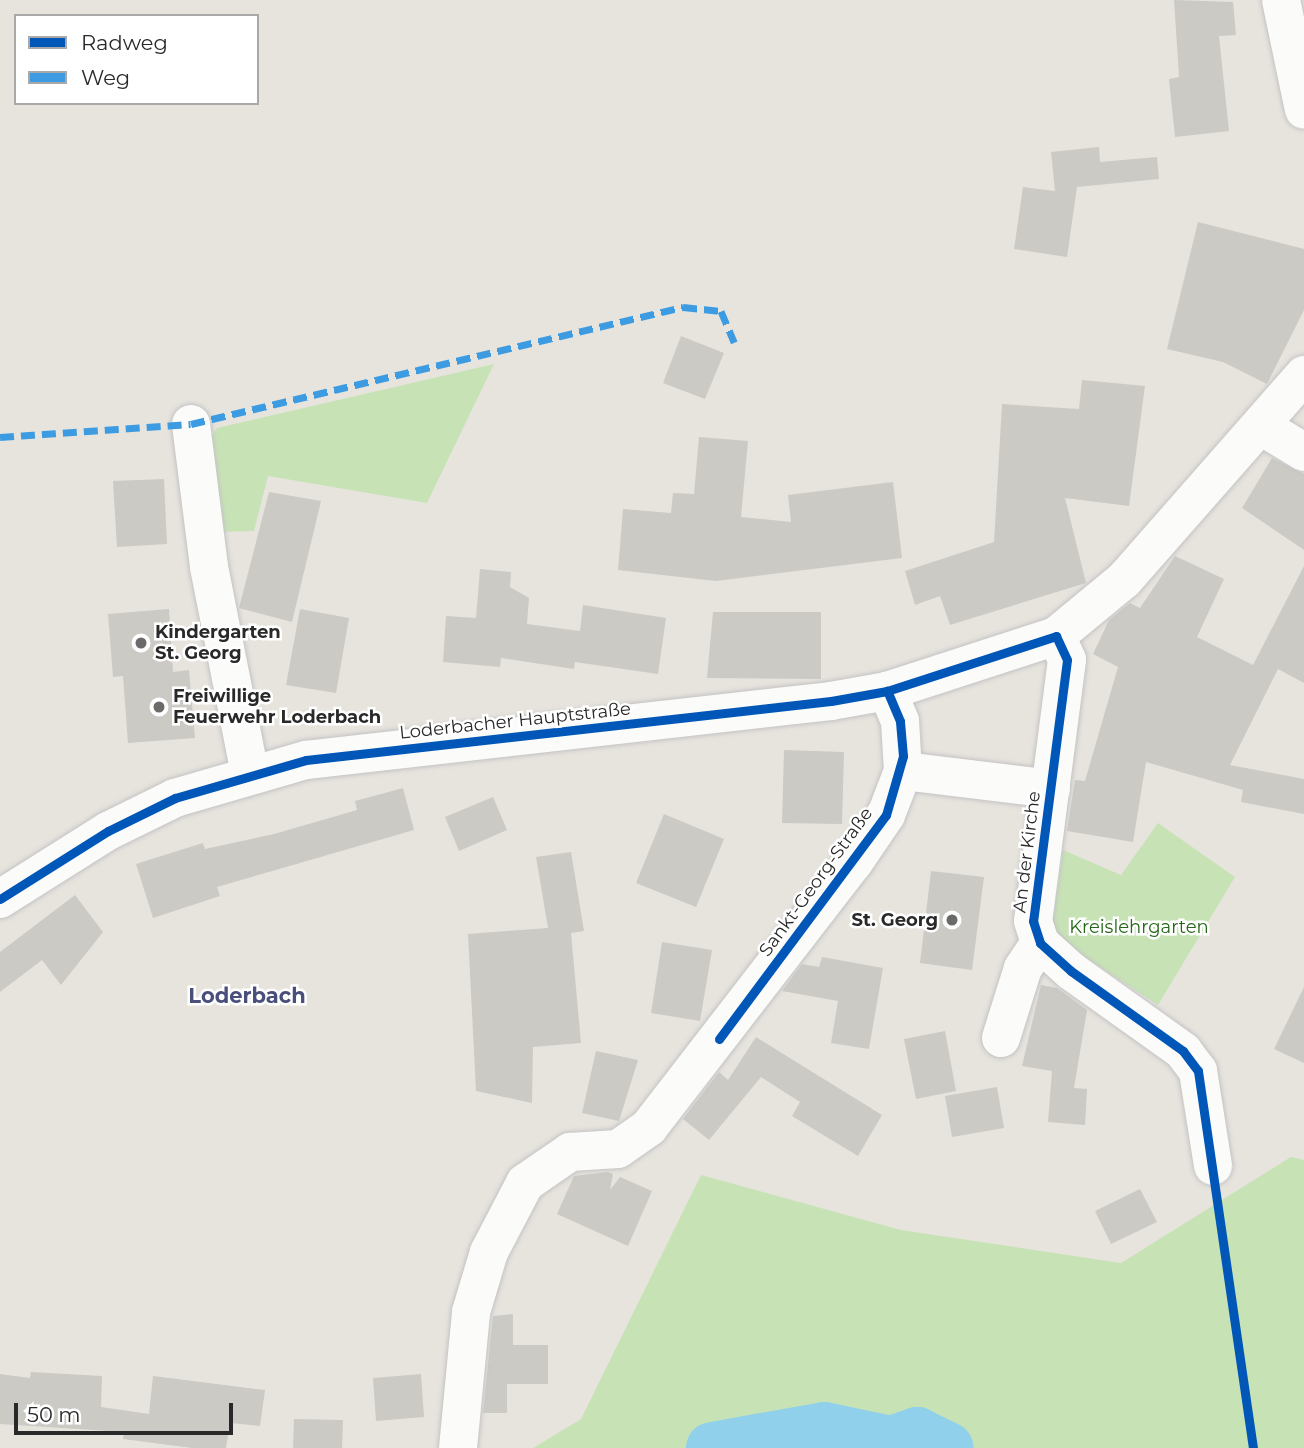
<!DOCTYPE html>
<html>
<head>
<meta charset="utf-8">
<style>
	body { margin:0 }
	#map { position:relative; width:1304px; height:1448px; overflow:hidden; background:#e7e4de; font-family:Montserrat,sans-serif }
	div>[style] { position:absolute }
	.green>* { inset:0; background:#c7e3b6 }
	.river>* { height:52px; margin:-26px; padding:0 26px; transform-origin:26px; border-radius:26px; background:#90d0eb }
	.building>* { inset:0; background:#cccac5 }
	.roads { filter:drop-shadow(0 0 2px #c4c3c4) drop-shadow(0 0 2px #c4c3c4) }
	.minor>* { height:38px; margin:-19px; padding:0 19px; transform-origin:19px; border-radius:19px; background:#fbfbfa }
	.quiet>* { height:7px; margin-top:-3.5px; transform-origin:0; background:repeating-linear-gradient(90deg,#3d9ce1 0 14px,transparent 0 21px) }
	.cycleway>* { height:9px; margin:-4.5px; padding:0 4.5px; transform-origin:4.5px; border-radius:4.5px; background:#0057b8 }
	.dots>* { width:19px; height:19px; translate:-50% -50%; box-sizing:border-box; border:4px solid #fff; border-radius:50% }
	span { translate:-50% -50%; white-space:nowrap; text-align:center; line-height:1.15; -webkit-text-stroke:5px #fff; paint-order:stroke }
	.poi-label { font-size:18px; color:#292929; font-weight:700 }
	.left { translate:0 -50%; text-align:left }
	.right { translate:-100% -50%; text-align:right }
	.street-label { font-size:18px; color:#292929 }
	.park-label { font-size:18px; color:#256618 }
	.quarter-label { font-size:21px; color:#494f7a; font-weight:700 }
	.legend { position:absolute; left:14px; top:14px; width:245px; height:91px; box-sizing:border-box; background:#fff; border:2px solid #a9a9a9; margin:0; padding:9px 12px; list-style:none; font-size:21px; color:#292929 }
	.legend li { display:flex; align-items:center; gap:14px; height:35px }
	.legend b { width:35px; border:2px solid #a9a9a9 }
	.scale { position:absolute; left:14px; top:1403px; width:219px; height:32px; box-sizing:border-box; border:4px solid #292929; border-top:0; padding-left:9px; font-size:21px; line-height:24px; white-space:nowrap; color:#292929; -webkit-text-stroke:5px #fff; paint-order:stroke }
</style>
</head>
<body>
<div id="map">
	<div class="green">
		<i style="clip-path:polygon(494px 364px,427px 503px,268px 476px,254px 531px,219px 532px,208px 441px,217px 428px)"></i>
		<i style="clip-path:polygon(1158px 823px,1235px 877px,1158px 1005px,1051px 935px,1063px 850px,1121px 875px)"></i>
		<i style="clip-path:polygon(1291px 1157px,1304px 1160px,1304px 1448px,533px 1448px,581px 1419px,701px 1175px,901px 1230px,1121px 1263px)"></i>
	</div>
	<div class="river">
		<i style="left:712px;top:1448px;width:114px;rotate:-10.1deg"></i>
		<i style="left:824px;top:1428px;width:68px;rotate:11.8deg"></i>
		<i style="left:891px;top:1442px;width:28px;rotate:-19deg"></i>
		<i style="left:917px;top:1433px;width:34px;rotate:26deg"></i>
	</div>
	<div class="building">
		<i style="clip-path:polygon(1174px 0,1233px 2px,1236px 35px,1219px 36px,1229px 131px,1175px 137px,1169px 79px,1179px 77px)"></i>
		<i style="clip-path:polygon(1099px 147px,1100px 162px,1157px 157px,1159px 179px,1077px 187px,1067px 257px,1014px 249px,1023px 187px,1055px 191px,1051px 152px)"></i>
		<i style="clip-path:polygon(1198px 222px,1304px 249px,1304px 310px,1267px 384px,1223px 362px,1167px 349px)"></i>
		<i style="clip-path:polygon(681px 336px,724px 353px,705px 399px,663px 383px)"></i>
		<i style="clip-path:polygon(1082px 380px,1145px 386px,1129px 506px,1065px 498px,1086px 583px,950px 625px,940px 596px,915px 605px,905px 571px,994px 542px,1002px 404px,1079px 409px)"></i>
		<i style="clip-path:polygon(699px 437px,748px 441px,741px 517px,791px 522px,788px 495px,893px 482px,902px 558px,716px 581px,618px 570px,623px 509px,671px 513px,673px 493px,694px 494px)"></i>
		<i style="clip-path:polygon(1272px 458px,1304px 474px,1304px 550px,1242px 508px)"></i>
		<i style="clip-path:polygon(164px 479px,167px 544px,117px 547px,113px 481px)"></i>
		<i style="clip-path:polygon(269px 492px,321px 501px,292px 622px,239px 608px)"></i>
		<i style="clip-path:polygon(1175px 556px,1224px 579px,1197px 637px,1253px 665px,1304px 566px,1304px 683px,1278px 669px,1230px 765px,1304px 779px,1304px 814px,1241px 802px,1243px 790px,1146px 762px,1133px 842px,1067px 831px,1075px 780px,1085px 781px,1118px 667px,1093px 654px,1109px 620px,1130px 603px,1140px 608px)"></i>
		<i style="clip-path:polygon(480px 569px,511px 572px,510px 587px,529px 598px,527px 624px,580px 631px,583px 605px,666px 618px,658px 674px,575px 662px,574px 669px,501px 658px,500px 667px,443px 662px,446px 616px,476px 618px)"></i>
		<i style="clip-path:polygon(169px 609px,173px 672px,189px 670px,195px 738px,128px 743px,123px 676px,113px 677px,108px 614px)"></i>
		<i style="clip-path:polygon(300px 609px,349px 618px,336px 693px,286px 685px)"></i>
		<i style="clip-path:polygon(713px 612px,821px 612px,821px 679px,707px 678px)"></i>
		<i style="clip-path:polygon(784px 750px,844px 752px,842px 824px,782px 823px)"></i>
		<i style="clip-path:polygon(403px 788px,414px 830px,217px 887px,220px 896px,153px 918px,136px 864px,203px 843px,205px 849px,274px 834px,357px 810px,355px 801px)"></i>
		<i style="clip-path:polygon(493px 797px,507px 830px,459px 851px,445px 817px)"></i>
		<i style="clip-path:polygon(664px 814px,724px 839px,696px 907px,636px 883px)"></i>
		<i style="clip-path:polygon(571px 852px,584px 931px,571px 933px,581px 1043px,533px 1047px,532px 1103px,476px 1091px,468px 934px,548px 928px,536px 857px)"></i>
		<i style="clip-path:polygon(931px 871px,984px 877px,972px 970px,920px 963px)"></i>
		<i style="clip-path:polygon(75px 895px,103px 932px,61px 985px,42px 960px,0 992px,0 952px)"></i>
		<i style="clip-path:polygon(662px 942px,712px 950px,700px 1021px,651px 1013px)"></i>
		<i style="clip-path:polygon(822px 957px,883px 968px,869px 1049px,831px 1043px,838px 1001px,782px 991px,802px 964px,819px 967px)"></i>
		<i style="clip-path:polygon(1041px 985px,1057px 988px,1087px 1010px,1074px 1088px,1087px 1089px,1085px 1125px,1048px 1122px,1052px 1071px,1022px 1066px)"></i>
		<i style="clip-path:polygon(1304px 987px,1304px 1063px,1274px 1049px)"></i>
		<i style="clip-path:polygon(945px 1031px,956px 1091px,916px 1099px,904px 1039px)"></i>
		<i style="clip-path:polygon(756px 1037px,882px 1115px,858px 1156px,792px 1116px,800px 1102px,761px 1077px,709px 1140px,683px 1119px,719px 1072px,728px 1080px)"></i>
		<i style="clip-path:polygon(596px 1051px,638px 1060px,619px 1121px,582px 1113px)"></i>
		<i style="clip-path:polygon(997px 1087px,1004px 1128px,952px 1137px,945px 1096px)"></i>
		<i style="clip-path:polygon(608px 1172px,613px 1174px,610px 1190px,620px 1177px,652px 1191px,628px 1246px,557px 1214px,574px 1176px)"></i>
		<i style="clip-path:polygon(1140px 1189px,1157px 1222px,1111px 1244px,1095px 1211px)"></i>
		<i style="clip-path:polygon(513px 1314px,513px 1345px,548px 1345px,548px 1384px,507px 1384px,507px 1413px,483px 1413px,493px 1316px)"></i>
		<i style="clip-path:polygon(31px 1372px,102px 1376px,101px 1407px,149px 1414px,153px 1376px,265px 1390px,260px 1426px,230px 1423px,226px 1448px,192px 1448px,123px 1439px,124px 1432px,0 1424px,0 1374px,30px 1378px)"></i>
		<i style="clip-path:polygon(421px 1374px,424px 1417px,376px 1421px,373px 1378px)"></i>
		<i style="clip-path:polygon(294px 1419px,343px 1420px,342px 1448px,293px 1448px)"></i>
	</div>
	<div class="roads">
		<div class="minor">
			<i style="left:1281px;top:0;width:112px;rotate:78.2deg"></i>
			<i style="left:191px;top:424px;width:144px;rotate:82.8deg"></i>
			<i style="left:209px;top:567px;width:212px;rotate:78.8deg"></i>
			<i style="left:1261px;top:426px;width:50px;rotate:31.2deg"></i>
			<i style="left:1056px;top:636px;width:26px;rotate:65deg"></i>
			<i style="left:1067px;top:660px;width:263px;rotate:97.4deg"></i>
			<i style="left:1033px;top:921px;width:23px;rotate:72deg"></i>
			<i style="left:1040px;top:943px;width:42px;rotate:42.1deg"></i>
			<i style="left:1071px;top:971px;width:138px;rotate:35.5deg"></i>
			<i style="left:1183px;top:1051px;width:25px;rotate:53deg"></i>
			<i style="left:1198px;top:1071px;width:96px;rotate:81deg"></i>
			<i style="left:903px;top:771px;width:149px;rotate:6.9deg"></i>
			<i style="left:0;top:899px;width:128px;rotate:-32.2deg"></i>
			<i style="left:108px;top:831px;width:75px;rotate:-26.2deg"></i>
			<i style="left:175px;top:798px;width:136px;rotate:-16.2deg"></i>
			<i style="left:306px;top:760px;width:528px;rotate:-6.41deg"></i>
			<i style="left:831px;top:701px;width:57px;rotate:-10.1deg"></i>
			<i style="left:887px;top:691px;width:178px;rotate:-18deg"></i>
			<i style="left:1056px;top:636px;width:88px;rotate:-39.5deg"></i>
			<i style="left:1124px;top:580px;width:273px;rotate:-48.7deg"></i>
			<i style="left:1001px;top:1038px;width:73px;rotate:-72.6deg"></i>
			<i style="left:1023px;top:968px;width:30px;rotate:-56deg"></i>
			<i style="left:458px;top:1448px;width:137px;rotate:-84.5deg"></i>
			<i style="left:471px;top:1312px;width:63px;rotate:-73.3deg"></i>
			<i style="left:489px;top:1252px;width:78px;rotate:-62.4deg"></i>
			<i style="left:525px;top:1183px;width:55px;rotate:-34.6deg"></i>
			<i style="left:570px;top:1152px;width:48px;rotate:-3.6deg"></i>
			<i style="left:618px;top:1149px;width:38px;rotate:-35deg"></i>
			<i style="left:649px;top:1127px;width:335px;rotate:-52.3deg"></i>
			<i style="left:854px;top:862px;width:57px;rotate:-55.8deg"></i>
			<i style="left:886px;top:815px;width:47px;rotate:-68.9deg"></i>
			<i style="left:903px;top:771px;width:50px;rotate:-93.4deg"></i>
			<i style="left:900px;top:721px;width:33px;rotate:-113deg"></i>
		</div>
	</div>
	<div class="quiet">
		<i style="left:0;top:437px;width:191px;rotate:-3.9deg"></i>
		<i style="left:191px;top:424px;width:506px;rotate:-13.38deg"></i>
		<i style="left:683px;top:307px;width:38px;rotate:6deg"></i>
		<i style="left:721px;top:311px;width:34px;rotate:67deg"></i>
	</div>
	<div class="cycleway">
		<i style="left:0;top:899px;width:128px;rotate:-32.2deg"></i>
		<i style="left:108px;top:831px;width:75px;rotate:-26.2deg"></i>
		<i style="left:175px;top:798px;width:136px;rotate:-16.2deg"></i>
		<i style="left:306px;top:760px;width:528px;rotate:-6.41deg"></i>
		<i style="left:831px;top:701px;width:57px;rotate:-10.1deg"></i>
		<i style="left:887px;top:691px;width:178px;rotate:-18deg"></i>
		<i style="left:1056px;top:636px;width:26px;rotate:65deg"></i>
		<i style="left:1067px;top:660px;width:263px;rotate:97.4deg"></i>
		<i style="left:1033px;top:921px;width:23px;rotate:72deg"></i>
		<i style="left:1040px;top:943px;width:42px;rotate:42.1deg"></i>
		<i style="left:1071px;top:971px;width:138px;rotate:35.5deg"></i>
		<i style="left:1183px;top:1051px;width:25px;rotate:53deg"></i>
		<i style="left:1198px;top:1071px;width:381px;rotate:81.7deg"></i>
		<i style="left:719px;top:1039px;width:279px;rotate:-53.3deg"></i>
		<i style="left:886px;top:815px;width:61px;rotate:-73.9deg"></i>
		<i style="left:903px;top:756px;width:35px;rotate:-95deg"></i>
		<i style="left:900px;top:721px;width:33px;rotate:-113deg"></i>
	</div>
	<div class="dots">
		<i style="left:141px;top:643px;background:#6c6a68"></i>
		<i style="left:159px;top:707px;background:#6c6a68"></i>
		<i style="left:952px;top:920px;background:#6c6a68"></i>
	</div>
	<div class="poi-label">
		<span class="left" style="left:155px;top:643px">Kindergarten<br>St. Georg</span>
		<span class="left" style="left:173px;top:707px">Freiwillige<br>Feuerwehr Loderbach</span>
		<span class="right" style="left:938px;top:920px">St. Georg</span>
	</div>
	<div class="street-label">
		<span style="left:515px;top:721px;rotate:-6deg">Loderbacher Hauptstraße</span>
		<span style="left:1027px;top:852px;rotate:-83deg">An der Kirche</span>
		<span style="left:816px;top:882px;rotate:-54deg">Sankt-Georg-Straße</span>
	</div>
	<div class="park-label">
		<span style="left:1139px;top:927px">Kreislehrgarten</span>
	</div>
	<div class="quarter-label">
		<span style="left:247px;top:996px">Loderbach</span>
	</div>
	<ul class="legend">
	<li><b style="height:9px;background:#0057b8"></b>Radweg</li>
	<li><b style="height:9px;background:#3d9ce1"></b>Weg</li>
	</ul>
	<div class="scale">50 m</div>
</div>
</body>
</html>
